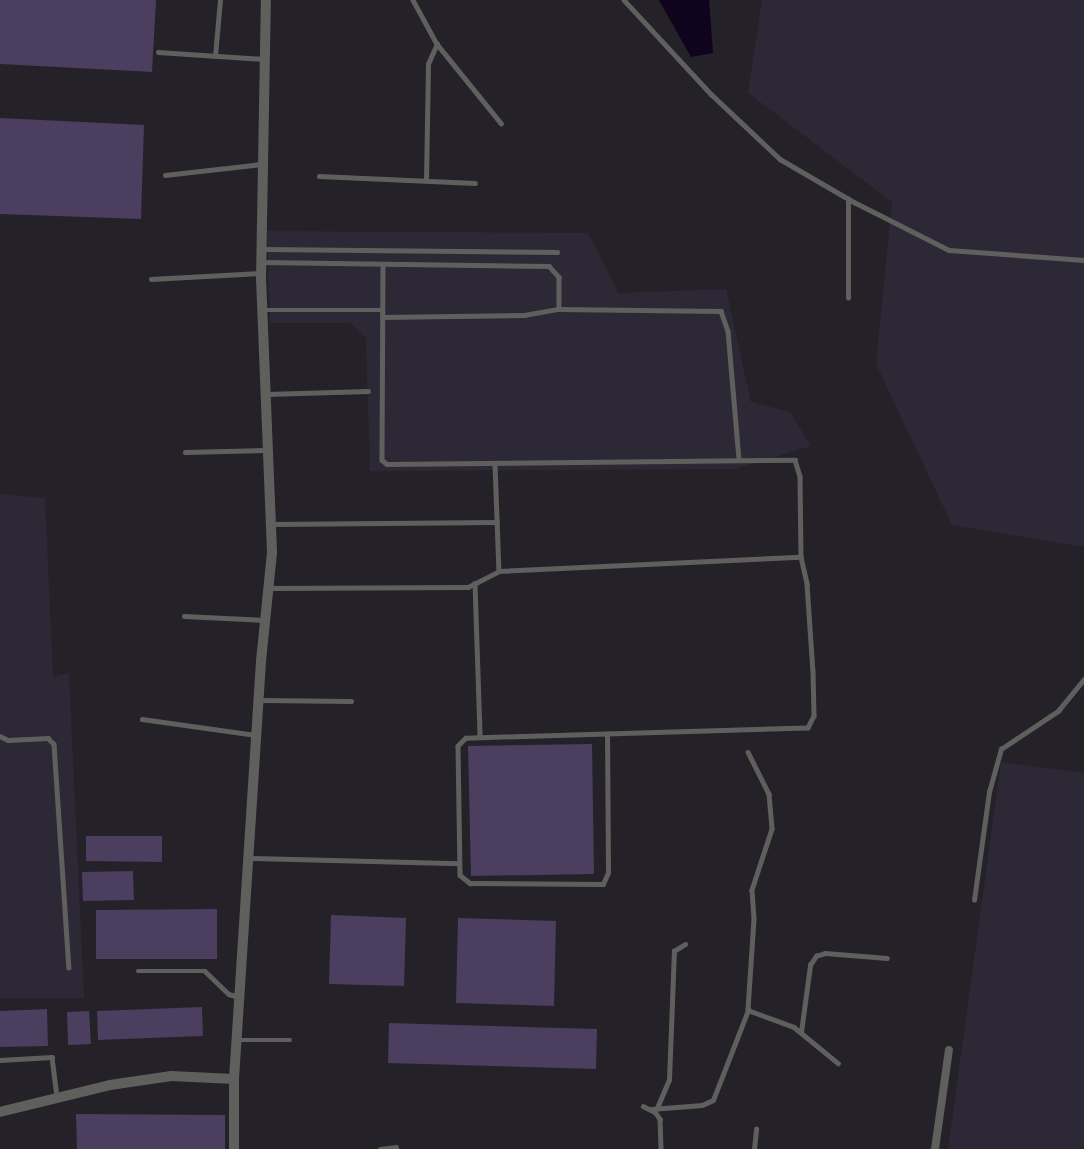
<!DOCTYPE html>
<html>
<head>
<meta charset="utf-8">
<style>
	body { margin:0 }
	#map { position:relative; width:1084px; height:1149px; overflow:hidden; background:#242129; font-family:"Public Sans",sans-serif }
	div>[style] { position:absolute }
	.built>* { inset:0; background:#2d2835 }
	.water>* { inset:0; background:#0f031d }
	.building>* { inset:0; background:#4b3e5f }
	.service>* { height:4.5px; margin:-2.25px; padding:0 2.25px; transform-origin:2.25px; border-radius:2.25px; background:#5f605d }
	.minor>* { height:8px; margin:-4px; padding:0 4px; transform-origin:4px; border-radius:4px; background:#5f605d }
	.tertiary>* { height:10px; margin:-5px; padding:0 5px; transform-origin:5px; border-radius:5px; background:#5f605d }
	span { translate:-50% -50%; white-space:nowrap; text-align:center; line-height:1.15; -webkit-text-stroke:6px #0d0c0f; paint-order:stroke }
</style>
</head>
<body>
<div id="map">
	<div class="built">
		<i style="clip-path:polygon(762px 0,1084px 0,1084px 547px,952px 525px,876px 364px,892px 202px,748px 93px)"></i>
		<i style="clip-path:polygon(267px 231px,588px 233px,618px 293px,726px 289px,751px 402px,790px 412px,811px 446px,735px 469px,370px 471px,366px 338px,350px 323px,270px 323px)"></i>
		<i style="clip-path:polygon(0 494px,45px 498px,53px 677px,69px 673px,84px 998px,0 998px)"></i>
		<i style="clip-path:polygon(1001px 762px,1084px 773px,1084px 1149px,948px 1149px)"></i>
	</div>
	<div class="water">
		<i style="clip-path:polygon(659px 0,709px 0,713px 53px,691px 57px)"></i>
	</div>
	<div class="building">
		<i style="clip-path:polygon(0 0,156px 0,152px 72px,0 64px)"></i>
		<i style="clip-path:polygon(0 118px,144px 125px,141px 219px,0 214px)"></i>
		<i style="clip-path:polygon(592px 744px,594px 874px,471px 876px,468px 746px)"></i>
		<i style="clip-path:polygon(86px 836px,162px 836px,162px 862px,86px 861px)"></i>
		<i style="clip-path:polygon(133px 871px,134px 900px,83px 901px,82px 872px)"></i>
		<i style="clip-path:polygon(217px 909px,217px 959px,96px 959px,96px 910px)"></i>
		<i style="clip-path:polygon(331px 915px,406px 918px,404px 986px,329px 984px)"></i>
		<i style="clip-path:polygon(458px 918px,556px 921px,554px 1006px,456px 1003px)"></i>
		<i style="clip-path:polygon(202px 1007px,203px 1036px,98px 1040px,97px 1011px)"></i>
		<i style="clip-path:polygon(47px 1009px,48px 1046px,0 1047px,0 1011px)"></i>
		<i style="clip-path:polygon(89px 1011px,91px 1044px,68px 1045px,67px 1012px)"></i>
		<i style="clip-path:polygon(389px 1023px,597px 1029px,596px 1069px,388px 1063px)"></i>
		<i style="clip-path:polygon(76px 1114px,225px 1115px,225px 1149px,77px 1149px)"></i>
	</div>
	<div class="service">
		<i style="left:413px;top:0;width:50px;rotate:61.4deg"></i>
		<i style="left:437px;top:44px;width:102px;rotate:51deg"></i>
		<i style="left:624px;top:0;width:128px;rotate:47.2deg"></i>
		<i style="left:711px;top:94px;width:95px;rotate:43.3deg"></i>
		<i style="left:780px;top:159px;width:86px;rotate:30.2deg"></i>
		<i style="left:854px;top:202px;width:106px;rotate:26.8deg"></i>
		<i style="left:949px;top:250px;width:135px;rotate:4.2deg"></i>
		<i style="left:158px;top:52px;width:105px;rotate:3.8deg"></i>
		<i style="left:215px;top:56px;width:56px;rotate:-84.9deg"></i>
		<i style="left:165px;top:175px;width:98px;rotate:-6.5deg"></i>
		<i style="left:319px;top:176px;width:156px;rotate:2.6deg"></i>
		<i style="left:426px;top:181px;width:117px;rotate:-89deg"></i>
		<i style="left:428px;top:64px;width:22px;rotate:-66deg"></i>
		<i style="left:263px;top:249px;width:294px;rotate:0.6deg"></i>
		<i style="left:262px;top:262px;width:287px;rotate:0.8deg"></i>
		<i style="left:549px;top:266px;width:15px;rotate:48deg"></i>
		<i style="left:559px;top:277px;width:32px;rotate:90deg"></i>
		<i style="left:383px;top:265px;width:195px;rotate:90.3deg"></i>
		<i style="left:382px;top:460px;width:6px;rotate:39deg"></i>
		<i style="left:387px;top:464px;width:408px;rotate:-0.6deg"></i>
		<i style="left:795px;top:460px;width:17px;rotate:73deg"></i>
		<i style="left:800px;top:476px;width:81px;rotate:89.3deg"></i>
		<i style="left:801px;top:557px;width:28px;rotate:77deg"></i>
		<i style="left:807px;top:584px;width:87px;rotate:86.1deg"></i>
		<i style="left:813px;top:671px;width:45px;rotate:88.7deg"></i>
		<i style="left:814px;top:716px;width:13px;rotate:117deg"></i>
		<i style="left:808px;top:728px;width:342px;rotate:178.3deg"></i>
		<i style="left:466px;top:738px;width:11px;rotate:135deg"></i>
		<i style="left:458px;top:746px;width:129px;rotate:89.1deg"></i>
		<i style="left:460px;top:875px;width:13px;rotate:39deg"></i>
		<i style="left:470px;top:883px;width:133px;rotate:0.4deg"></i>
		<i style="left:603px;top:884px;width:12px;rotate:-66deg"></i>
		<i style="left:608px;top:873px;width:139px;rotate:-90.4deg"></i>
		<i style="left:151px;top:279px;width:110px;rotate:-3.1deg"></i>
		<i style="left:848px;top:298px;width:99px;rotate:-90deg"></i>
		<i style="left:263px;top:310px;width:119px"></i>
		<i style="left:382px;top:317px;width:142px;rotate:-0.8deg"></i>
		<i style="left:524px;top:315px;width:36px;rotate:-10deg"></i>
		<i style="left:559px;top:309px;width:162px;rotate:0.7deg"></i>
		<i style="left:721px;top:311px;width:21px;rotate:71deg"></i>
		<i style="left:728px;top:331px;width:129px;rotate:85.1deg"></i>
		<i style="left:267px;top:394px;width:101px;rotate:-1.7deg"></i>
		<i style="left:185px;top:452px;width:82px;rotate:-1.4deg"></i>
		<i style="left:495px;top:464px;width:107px;rotate:87.9deg"></i>
		<i style="left:272px;top:524px;width:225px;rotate:-0.5deg"></i>
		<i style="left:475px;top:583px;width:154px;rotate:88.1deg"></i>
		<i style="left:269px;top:588px;width:199px;rotate:-0.3deg"></i>
		<i style="left:468px;top:587px;width:35px;rotate:-27deg"></i>
		<i style="left:499px;top:571px;width:302px;rotate:-2.7deg"></i>
		<i style="left:184px;top:616px;width:82px;rotate:2.8deg"></i>
		<i style="left:260px;top:700px;width:91px;rotate:0.6deg"></i>
		<i style="left:142px;top:719px;width:115px;rotate:8deg"></i>
		<i style="left:0;top:736px;width:9px;rotate:27deg"></i>
		<i style="left:8px;top:740px;width:40px;rotate:-2.9deg"></i>
		<i style="left:48px;top:738px;width:8px;rotate:45deg"></i>
		<i style="left:54px;top:744px;width:224px;rotate:86.2deg"></i>
		<i style="left:748px;top:752px;width:47px;rotate:63.4deg"></i>
		<i style="left:769px;top:794px;width:35px;rotate:85deg"></i>
		<i style="left:772px;top:829px;width:64px;rotate:108.2deg"></i>
		<i style="left:752px;top:890px;width:29px;rotate:86deg"></i>
		<i style="left:754px;top:919px;width:91px;rotate:93.8deg"></i>
		<i style="left:748px;top:1010px;width:49px;rotate:20.3deg"></i>
		<i style="left:794px;top:1027px;width:57px;rotate:39.3deg"></i>
		<i style="left:249px;top:858px;width:210px;rotate:1.4deg"></i>
		<i style="left:974px;top:900px;width:109px;rotate:-82.1deg"></i>
		<i style="left:989px;top:792px;width:45px;rotate:-74.4deg"></i>
		<i style="left:1001px;top:749px;width:69px;rotate:-33.7deg"></i>
		<i style="left:1058px;top:711px;width:41px;rotate:-50.9deg"></i>
		<i style="left:138px;top:971px;width:67px"></i>
		<i style="left:205px;top:971px;width:33px;rotate:44deg"></i>
		<i style="left:229px;top:994px;width:10px;rotate:17deg"></i>
		<i style="left:801px;top:1032px;width:68px;rotate:-82.3deg"></i>
		<i style="left:810px;top:965px;width:11px;rotate:-56deg"></i>
		<i style="left:816px;top:956px;width:9px;rotate:-18deg"></i>
		<i style="left:825px;top:953px;width:62px;rotate:4.6deg"></i>
		<i style="left:237px;top:1040px;width:53px"></i>
		<i style="left:0;top:1060px;width:52px;rotate:-3.3deg"></i>
		<i style="left:52px;top:1057px;width:40px;rotate:82.9deg"></i>
		<i style="left:643px;top:1106px;width:13px;rotate:27deg"></i>
		<i style="left:655px;top:1112px;width:9px;rotate:54deg"></i>
		<i style="left:660px;top:1119px;width:30px;rotate:88deg"></i>
		<i style="left:657px;top:1108px;width:30px;rotate:-67deg"></i>
		<i style="left:669px;top:1080px;width:129px;rotate:-87.8deg"></i>
		<i style="left:674px;top:951px;width:13px;rotate:-32deg"></i>
		<i style="left:651px;top:1109px;width:51px;rotate:-4.5deg"></i>
		<i style="left:702px;top:1105px;width:12px;rotate:-24deg"></i>
		<i style="left:713px;top:1100px;width:97px;rotate:-68.7deg"></i>
		<i style="left:380px;top:1149px;width:16px;rotate:-7deg"></i>
		<i style="left:754px;top:1149px;width:20px;rotate:-84deg"></i>
	</div>
	<div class="minor">
		<i style="left:935px;top:1149px;width:100px;rotate:-82deg"></i>
	</div>
	<div class="tertiary">
		<i style="left:0;top:1112px;width:113px;rotate:-13.8deg"></i>
		<i style="left:110px;top:1085px;width:62px;rotate:-8.4deg"></i>
		<i style="left:171px;top:1076px;width:63px;rotate:2.7deg"></i>
		<i style="left:234px;top:1149px;width:70px;rotate:-90deg"></i>
		<i style="left:234px;top:1079px;width:419px;rotate:-86.3deg"></i>
		<i style="left:261px;top:661px;width:110px;rotate:-84.2deg"></i>
		<i style="left:272px;top:552px;width:273px;rotate:-92.3deg"></i>
		<i style="left:261px;top:279px;width:279px;rotate:-89deg"></i>
	</div>
</div>
</body>
</html>
